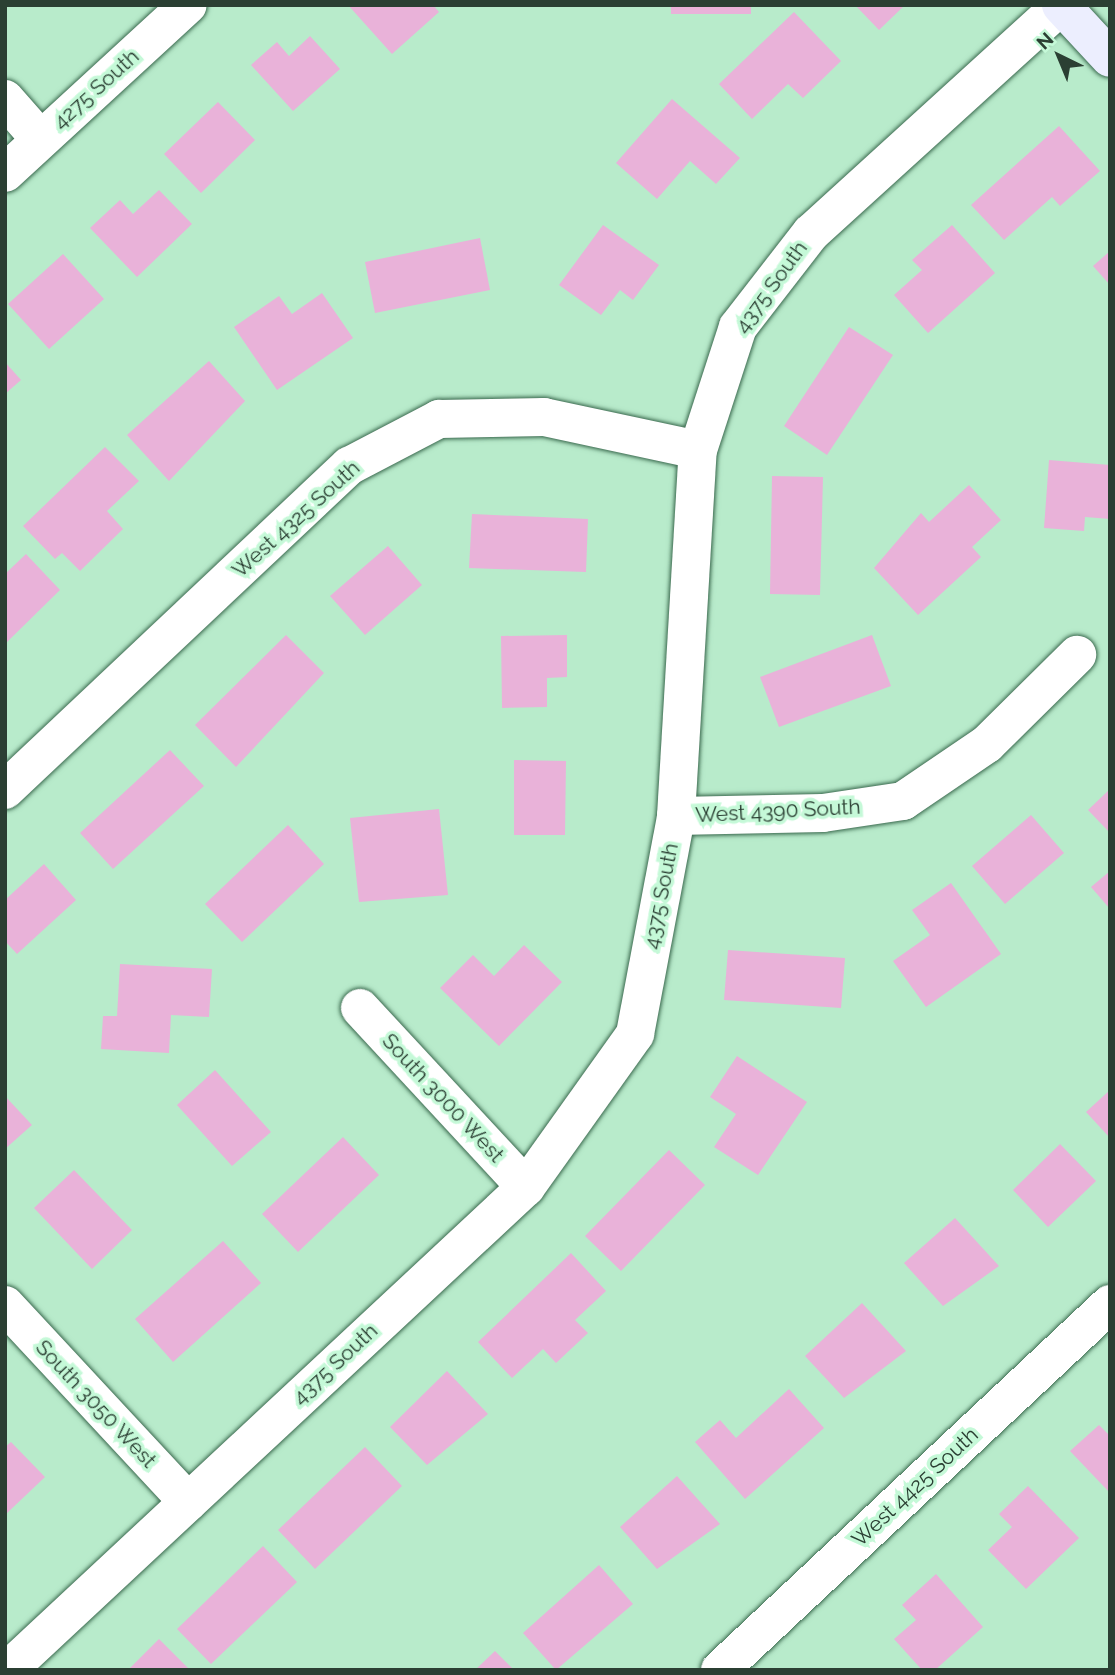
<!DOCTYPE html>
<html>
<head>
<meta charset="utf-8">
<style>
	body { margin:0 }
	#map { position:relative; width:1115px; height:1675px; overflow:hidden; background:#b8ebcb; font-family:Raleway,sans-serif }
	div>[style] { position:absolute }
	.building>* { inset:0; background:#e9b2d9 }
	.roads { filter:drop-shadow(0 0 2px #3a694e) drop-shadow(0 0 2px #3a694e) }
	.street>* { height:38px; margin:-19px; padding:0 19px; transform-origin:19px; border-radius:19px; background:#fff }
	.secondary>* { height:38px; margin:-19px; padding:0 19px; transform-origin:19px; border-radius:19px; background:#eceefe }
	span { translate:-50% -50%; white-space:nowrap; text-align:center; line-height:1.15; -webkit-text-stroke:7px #c5f9d8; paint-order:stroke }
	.street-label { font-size:21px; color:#2b3f33 }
	.frame { position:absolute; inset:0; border:7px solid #2b3f33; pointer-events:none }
	.north { position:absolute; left:1024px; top:21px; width:70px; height:70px; -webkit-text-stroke:5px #c5f9d8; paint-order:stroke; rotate:317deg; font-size:19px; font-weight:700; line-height:28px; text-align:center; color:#2b3f33 }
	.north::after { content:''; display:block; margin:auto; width:24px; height:32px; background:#2b3f33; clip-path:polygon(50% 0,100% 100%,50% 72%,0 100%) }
</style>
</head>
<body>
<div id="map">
	<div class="building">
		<i style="clip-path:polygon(348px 5px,433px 5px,439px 12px,392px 54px)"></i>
		<i style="clip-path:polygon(671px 5px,751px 5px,751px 14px,671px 14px)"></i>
		<i style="clip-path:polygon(855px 5px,905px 5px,879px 30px)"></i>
		<i style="clip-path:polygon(794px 12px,841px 61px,803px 98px,788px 84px,752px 119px,719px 84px)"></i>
		<i style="clip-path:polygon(310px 36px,340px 69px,293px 111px,251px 65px,277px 42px,289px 56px)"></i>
		<i style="clip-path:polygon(672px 99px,740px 158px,716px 184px,690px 161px,657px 199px,616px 163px)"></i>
		<i style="clip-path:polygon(218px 102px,255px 140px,201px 193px,164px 154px)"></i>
		<i style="clip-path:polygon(1059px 126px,1100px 171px,1060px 206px,1052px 197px,1004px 240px,971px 205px)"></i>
		<i style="clip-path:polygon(159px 190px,192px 224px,137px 277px,90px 228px,120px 200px,133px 214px)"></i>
		<i style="clip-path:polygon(603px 225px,659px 265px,633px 300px,620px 290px,601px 315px,559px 285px)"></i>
		<i style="clip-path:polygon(952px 225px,995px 273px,928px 333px,894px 295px,922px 270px,912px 260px)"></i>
		<i style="clip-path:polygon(480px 238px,490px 290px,375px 313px,365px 262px)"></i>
		<i style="clip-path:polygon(1110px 251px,1110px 285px,1093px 266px)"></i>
		<i style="clip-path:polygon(63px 254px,104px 299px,49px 349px,8px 304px)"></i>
		<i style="clip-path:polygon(322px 293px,353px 338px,277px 390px,234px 327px,279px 296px,292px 314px)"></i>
		<i style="clip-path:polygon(849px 327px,893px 355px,827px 455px,784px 426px)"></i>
		<i style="clip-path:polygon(209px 361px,245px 401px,169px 481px,127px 435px)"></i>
		<i style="clip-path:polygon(5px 362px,21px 380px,5px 394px)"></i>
		<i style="clip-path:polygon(105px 447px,139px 481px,107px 511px,123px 529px,80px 571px,62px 553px,55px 559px,23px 526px)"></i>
		<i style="clip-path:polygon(1049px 460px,1110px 465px,1110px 519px,1085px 517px,1084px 531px,1044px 528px)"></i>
		<i style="clip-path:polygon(772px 476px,823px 477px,820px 595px,770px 594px)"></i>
		<i style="clip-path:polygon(969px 485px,1001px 520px,972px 547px,981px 557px,918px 615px,874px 568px,921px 513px,929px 522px)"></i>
		<i style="clip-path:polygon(472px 514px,588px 519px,586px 572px,469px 568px)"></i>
		<i style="clip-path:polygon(388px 546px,422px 585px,365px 635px,330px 596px)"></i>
		<i style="clip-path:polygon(26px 554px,60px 590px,5px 644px,5px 574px)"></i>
		<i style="clip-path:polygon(286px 635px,324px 673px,236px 767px,195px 725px)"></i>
		<i style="clip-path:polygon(567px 635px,567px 677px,547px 678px,547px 707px,502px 708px,501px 636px)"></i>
		<i style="clip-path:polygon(872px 635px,891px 686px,779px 727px,760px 677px)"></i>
		<i style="clip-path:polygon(170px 750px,204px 786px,113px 869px,80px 833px)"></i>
		<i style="clip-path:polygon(514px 760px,566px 761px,565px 835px,514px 835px)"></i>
		<i style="clip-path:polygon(1110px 789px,1110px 833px,1088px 810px)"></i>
		<i style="clip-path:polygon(439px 809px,448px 895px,359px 902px,350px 818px)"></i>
		<i style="clip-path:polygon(1031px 815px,1064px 853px,1005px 904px,972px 866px)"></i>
		<i style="clip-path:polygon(288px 825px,324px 864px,242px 942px,205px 904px)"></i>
		<i style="clip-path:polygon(44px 864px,76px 900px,17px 954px,5px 941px,5px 900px)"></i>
		<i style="clip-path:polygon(1110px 871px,1110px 909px,1091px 887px)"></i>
		<i style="clip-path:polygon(951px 883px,1001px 954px,926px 1007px,893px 961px,930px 935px,912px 910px)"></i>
		<i style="clip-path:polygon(524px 945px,562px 982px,499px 1046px,440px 988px,473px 955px,494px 976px)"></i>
		<i style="clip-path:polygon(728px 950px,845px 958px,841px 1008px,724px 1000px)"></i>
		<i style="clip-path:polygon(120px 964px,212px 969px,209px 1017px,171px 1015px,169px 1053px,101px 1049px,103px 1016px,117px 1016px)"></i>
		<i style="clip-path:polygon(737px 1056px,807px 1102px,758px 1175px,714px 1147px,736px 1114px,710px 1097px)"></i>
		<i style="clip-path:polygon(215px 1070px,271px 1132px,232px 1166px,177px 1105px)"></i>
		<i style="clip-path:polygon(1110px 1090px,1110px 1138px,1086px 1112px)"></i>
		<i style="clip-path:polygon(5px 1096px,32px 1125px,5px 1149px)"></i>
		<i style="clip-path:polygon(343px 1137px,379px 1175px,298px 1252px,262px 1214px)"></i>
		<i style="clip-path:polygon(1060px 1144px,1096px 1181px,1048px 1227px,1013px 1190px)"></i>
		<i style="clip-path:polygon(669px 1150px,705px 1185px,621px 1271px,585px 1236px)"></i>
		<i style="clip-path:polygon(74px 1170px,132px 1230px,92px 1269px,34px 1208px)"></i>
		<i style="clip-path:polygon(955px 1218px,999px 1266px,943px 1306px,904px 1263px)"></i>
		<i style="clip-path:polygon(223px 1241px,261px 1283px,173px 1362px,135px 1319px)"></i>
		<i style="clip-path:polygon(571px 1253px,606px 1291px,575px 1320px,588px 1333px,556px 1363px,543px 1349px,512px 1378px,478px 1342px)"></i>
		<i style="clip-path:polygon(862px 1303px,906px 1351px,844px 1398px,805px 1356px)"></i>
		<i style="clip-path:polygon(447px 1371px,488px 1414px,427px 1465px,390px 1427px)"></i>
		<i style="clip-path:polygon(789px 1389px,824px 1428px,745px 1499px,695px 1442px,720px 1420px,736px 1438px)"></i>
		<i style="clip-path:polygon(1099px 1425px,1110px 1436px,1110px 1493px,1070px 1451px)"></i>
		<i style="clip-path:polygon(11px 1442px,45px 1477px,5px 1515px,5px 1447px)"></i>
		<i style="clip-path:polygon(365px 1447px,402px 1486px,315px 1569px,278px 1530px)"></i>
		<i style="clip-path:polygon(677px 1476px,720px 1524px,657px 1569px,620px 1527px)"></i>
		<i style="clip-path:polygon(1028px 1486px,1079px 1538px,1026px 1589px,988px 1550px,1012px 1527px,999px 1514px)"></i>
		<i style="clip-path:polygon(263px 1546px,297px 1582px,211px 1664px,177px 1629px)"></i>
		<i style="clip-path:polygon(599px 1565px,633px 1604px,556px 1670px,523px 1633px)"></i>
		<i style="clip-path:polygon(936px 1574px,983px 1627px,935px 1670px,922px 1670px,894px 1639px,916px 1620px,902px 1605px)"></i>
		<i style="clip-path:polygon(159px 1639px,190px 1670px,128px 1670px)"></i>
		<i style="clip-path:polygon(495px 1651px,514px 1670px,475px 1670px)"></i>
	</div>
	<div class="roads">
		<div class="street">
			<i style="left:5px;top:99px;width:53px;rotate:48.8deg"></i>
			<i style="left:5px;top:173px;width:248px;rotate:-42.6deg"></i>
			<i style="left:5px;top:790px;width:473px;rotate:-43.3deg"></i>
			<i style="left:349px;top:466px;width:102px;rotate:-27.6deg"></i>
			<i style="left:439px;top:419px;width:105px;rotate:-1.1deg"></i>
			<i style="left:544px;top:417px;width:157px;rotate:12.1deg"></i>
			<i style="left:676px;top:816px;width:147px;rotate:-1.2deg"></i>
			<i style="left:823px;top:813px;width:81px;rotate:-8.5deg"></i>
			<i style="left:903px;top:801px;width:102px;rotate:-34.2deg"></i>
			<i style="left:987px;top:744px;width:127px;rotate:-44.7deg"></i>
			<i style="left:360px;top:1008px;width:244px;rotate:47.2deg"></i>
			<i style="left:5px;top:1305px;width:269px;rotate:47.1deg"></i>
			<i style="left:8px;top:1670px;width:708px;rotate:-43deg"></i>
			<i style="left:526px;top:1187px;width:188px;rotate:-54.5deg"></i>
			<i style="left:635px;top:1034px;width:222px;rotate:-79.3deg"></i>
			<i style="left:676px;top:816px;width:367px;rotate:-86.6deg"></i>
			<i style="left:698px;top:450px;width:129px;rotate:-72deg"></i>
			<i style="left:738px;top:327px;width:119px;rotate:-52.2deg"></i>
			<i style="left:811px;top:233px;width:339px;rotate:-42.3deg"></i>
			<i style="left:720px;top:1670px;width:535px;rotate:-43.18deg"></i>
		</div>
		<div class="secondary">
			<i style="left:1061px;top:5px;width:72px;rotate:47.2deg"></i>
		</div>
	</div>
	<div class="street-label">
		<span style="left:96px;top:89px;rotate:-42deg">4275 South</span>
		<span style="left:771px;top:287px;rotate:-54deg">4375 South</span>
		<span style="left:296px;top:519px;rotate:-42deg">West 4325 South</span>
		<span style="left:778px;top:811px;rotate:-3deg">West 4390 South</span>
		<span style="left:661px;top:896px;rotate:-79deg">4375 South</span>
		<span style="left:443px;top:1098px;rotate:47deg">South 3000 West</span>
		<span style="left:335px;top:1364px;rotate:-43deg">4375 South</span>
		<span style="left:96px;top:1404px;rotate:47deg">South 3050 West</span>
		<span style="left:915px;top:1487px;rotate:-43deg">West 4425 South</span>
	</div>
	<div class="frame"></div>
	<div class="north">N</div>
</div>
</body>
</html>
